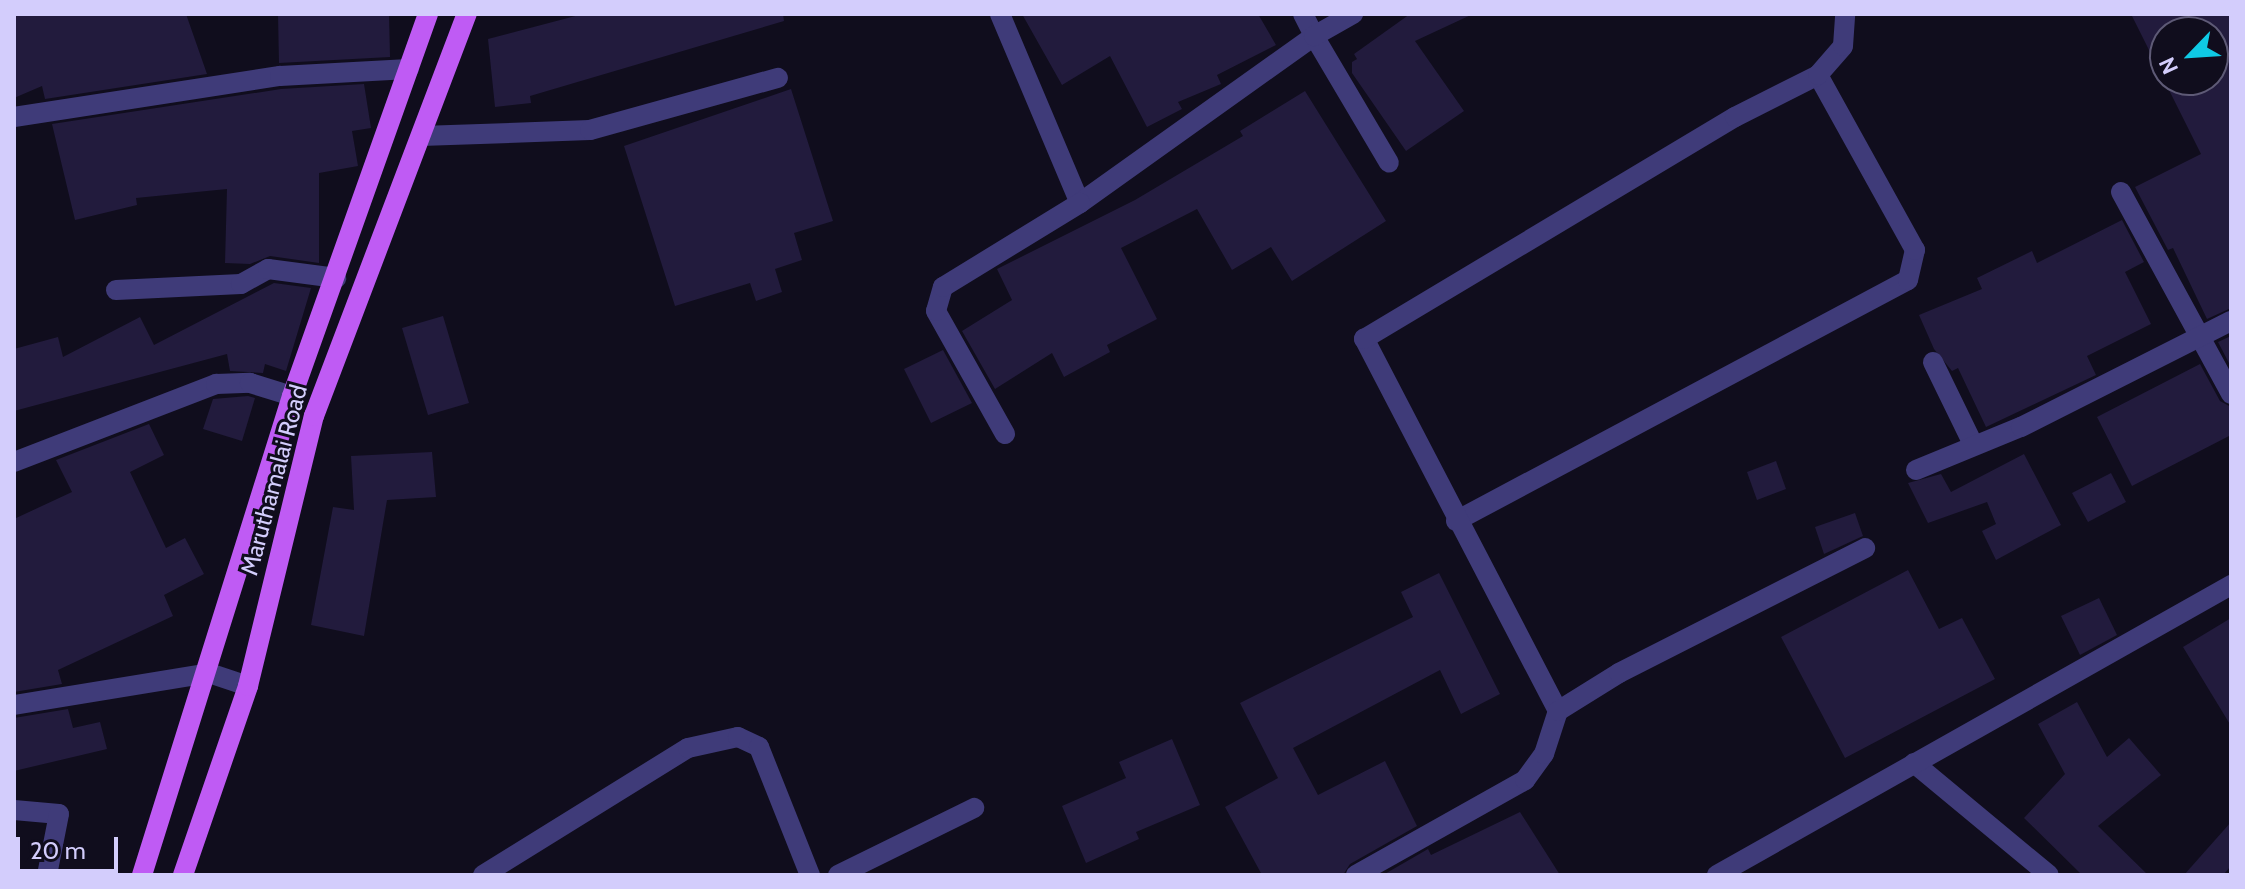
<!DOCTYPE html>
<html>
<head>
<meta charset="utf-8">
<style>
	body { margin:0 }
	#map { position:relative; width:2245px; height:889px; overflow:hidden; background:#100d1d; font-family:Cabin,sans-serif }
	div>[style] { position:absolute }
	.building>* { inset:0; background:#221b3d }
	.lane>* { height:20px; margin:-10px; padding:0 10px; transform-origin:10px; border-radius:10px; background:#3f3b79 }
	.street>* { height:20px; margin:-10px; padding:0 10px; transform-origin:10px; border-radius:10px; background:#3f3b79 }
	.primary>* { height:20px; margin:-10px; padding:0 10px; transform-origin:10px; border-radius:10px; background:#bf5bf4 }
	span { translate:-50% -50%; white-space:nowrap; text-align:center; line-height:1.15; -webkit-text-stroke:6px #100d1d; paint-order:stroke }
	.street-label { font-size:24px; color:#d3cdfc }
	.frame { position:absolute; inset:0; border:16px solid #d3cdfc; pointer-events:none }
	.north { position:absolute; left:2149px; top:16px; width:80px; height:80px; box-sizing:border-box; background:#100d1d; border:2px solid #5e5a76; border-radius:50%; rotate:245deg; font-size:22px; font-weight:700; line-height:32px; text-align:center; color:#d3cdfc }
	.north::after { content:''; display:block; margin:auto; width:28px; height:36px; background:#0fcae5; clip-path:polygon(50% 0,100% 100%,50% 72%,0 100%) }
	.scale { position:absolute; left:16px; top:837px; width:102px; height:36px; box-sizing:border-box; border:4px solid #d3cdfc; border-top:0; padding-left:10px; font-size:24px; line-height:28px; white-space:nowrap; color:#d3cdfc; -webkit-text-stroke:6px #100d1d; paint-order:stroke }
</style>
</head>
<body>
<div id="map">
	<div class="building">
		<i style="clip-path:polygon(14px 14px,186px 14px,207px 74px,45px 99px,42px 86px,14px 98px)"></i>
		<i style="clip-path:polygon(278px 14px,389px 14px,390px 57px,279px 63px)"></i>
		<i style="clip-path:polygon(583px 14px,783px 14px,784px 21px,530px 96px,531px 103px,495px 107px,488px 39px)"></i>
		<i style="clip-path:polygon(1022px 14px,1258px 14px,1276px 45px,1217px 75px,1221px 84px,1178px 102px,1182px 109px,1147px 127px,1110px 56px,1062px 85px)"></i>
		<i style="clip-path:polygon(1410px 14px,1473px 14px,1415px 41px,1464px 111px,1406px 151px,1352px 73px,1352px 62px,1357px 59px,1354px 54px)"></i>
		<i style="clip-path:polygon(evenodd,2131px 14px,2231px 14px,2231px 308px,2207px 319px,2173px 248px,2168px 250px,2135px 187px,2201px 154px,2131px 14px,2165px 32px,2213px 32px,2213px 80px,2165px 80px,2165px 32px)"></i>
		<i style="clip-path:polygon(364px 84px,371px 128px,352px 131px,358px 166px,319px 173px,319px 263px,270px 256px,250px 264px,225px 263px,227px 189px,136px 198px,137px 205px,75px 220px,52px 124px,281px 89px)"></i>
		<i style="clip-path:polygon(791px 89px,833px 221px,794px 233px,802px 260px,775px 269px,782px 292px,756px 301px,750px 283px,675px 306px,624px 146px)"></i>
		<i style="clip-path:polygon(1305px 91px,1386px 221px,1292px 281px,1271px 247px,1232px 270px,1197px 209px,1121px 248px,1157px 319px,1107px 345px,1110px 352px,1064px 377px,1052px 353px,995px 389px,962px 331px,1012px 300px,997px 269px,1135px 200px,1243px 136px,1240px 131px)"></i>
		<i style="clip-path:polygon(2122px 220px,2144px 262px,2125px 272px,2151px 324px,2087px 356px,2096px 375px,1986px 427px,1958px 368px,1952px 371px,1934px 349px,1919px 315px,1982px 289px,1977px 278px,2032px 251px,2037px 263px)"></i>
		<i style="clip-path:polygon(274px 283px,311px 288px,286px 371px,265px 364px,263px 373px,230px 371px,227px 354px,14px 411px,14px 349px,58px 337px,63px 357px,140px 317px,154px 345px)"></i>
		<i style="clip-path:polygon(443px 316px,469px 403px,428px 415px,402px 328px)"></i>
		<i style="clip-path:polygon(2231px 336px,2231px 367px,2218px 342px)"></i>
		<i style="clip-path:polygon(943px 350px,972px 403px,931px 423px,904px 369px)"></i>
		<i style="clip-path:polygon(2200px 364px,2220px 401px,2231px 407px,2231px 435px,2132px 486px,2097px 417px)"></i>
		<i style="clip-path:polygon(248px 396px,255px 398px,242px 441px,203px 429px,213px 399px)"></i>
		<i style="clip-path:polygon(149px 424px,164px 455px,130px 472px,166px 548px,185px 538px,204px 574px,164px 595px,173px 616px,58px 670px,62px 684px,14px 692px,14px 519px,72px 492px,56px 460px)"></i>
		<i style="clip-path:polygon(432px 452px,436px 497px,387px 500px,364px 636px,311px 625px,333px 507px,354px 510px,351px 456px)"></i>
		<i style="clip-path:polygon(2024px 454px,2061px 525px,1996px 560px,1982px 531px,1996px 524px,1987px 502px,1928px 523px,1908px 483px,1941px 474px,1951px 492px)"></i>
		<i style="clip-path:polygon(1776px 461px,1786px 489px,1757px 500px,1747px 472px)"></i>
		<i style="clip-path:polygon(2111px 473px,2126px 502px,2088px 522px,2072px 493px)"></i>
		<i style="clip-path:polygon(1855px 513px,1863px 536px,1824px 554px,1815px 527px)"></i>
		<i style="clip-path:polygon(1908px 570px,1939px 629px,1962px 618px,1995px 679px,1845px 758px,1781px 637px)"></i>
		<i style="clip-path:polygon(1439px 573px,1500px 694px,1461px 714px,1440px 670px,1293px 748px,1318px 795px,1385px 761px,1417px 826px,1350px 864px,1343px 875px,1262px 875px,1225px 807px,1278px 778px,1240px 703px,1413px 617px,1401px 592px)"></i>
		<i style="clip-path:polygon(2099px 598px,2117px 635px,2080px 655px,2061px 616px)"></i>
		<i style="clip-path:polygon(2231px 618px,2231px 726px,2183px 647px)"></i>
		<i style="clip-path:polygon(2077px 702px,2107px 757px,2129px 738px,2161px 775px,2098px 826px,2148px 875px,2082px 875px,2024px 818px,2065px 774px,2038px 724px)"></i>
		<i style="clip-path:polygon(68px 709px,73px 728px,100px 722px,107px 749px,14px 771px,14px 718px)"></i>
		<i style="clip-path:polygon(1172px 739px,1200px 805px,1136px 832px,1139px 839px,1086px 863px,1062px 806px,1126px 778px,1119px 762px)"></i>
		<i style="clip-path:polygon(1520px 812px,1560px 875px,1383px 875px,1428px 849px,1431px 855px)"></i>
		<i style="clip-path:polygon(2231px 822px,2231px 866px,2223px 875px,2184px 875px)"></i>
	</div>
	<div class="lane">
		<i style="left:421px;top:136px;width:169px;rotate:-2deg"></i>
		<i style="left:590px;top:130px;width:195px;rotate:-15.5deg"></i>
		<i style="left:483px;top:875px;width:241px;rotate:-31.8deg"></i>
		<i style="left:688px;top:748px;width:51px;rotate:-12.4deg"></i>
		<i style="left:738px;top:737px;width:23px;rotate:25deg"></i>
		<i style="left:759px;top:747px;width:138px;rotate:68.3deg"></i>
		<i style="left:838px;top:875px;width:152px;rotate:-26.2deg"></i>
	</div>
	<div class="street">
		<i style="left:1000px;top:14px;width:205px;rotate:67.1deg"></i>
		<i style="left:1080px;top:203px;width:287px;rotate:-35.5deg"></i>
		<i style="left:1314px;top:36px;width:147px;rotate:59.4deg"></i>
		<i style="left:1303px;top:14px;width:25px;rotate:63deg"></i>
		<i style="left:1314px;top:36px;width:45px;rotate:-29.4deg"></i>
		<i style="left:14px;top:117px;width:269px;rotate:-8.8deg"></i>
		<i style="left:280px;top:76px;width:129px;rotate:-3.1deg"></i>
		<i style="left:2121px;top:192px;width:230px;rotate:61.4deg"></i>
		<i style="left:116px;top:290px;width:125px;rotate:-2.7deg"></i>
		<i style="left:241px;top:284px;width:31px;rotate:-29deg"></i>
		<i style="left:268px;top:269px;width:69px;rotate:7.5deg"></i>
		<i style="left:1933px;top:362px;width:91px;rotate:64deg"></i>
		<i style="left:1005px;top:434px;width:141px;rotate:-119.3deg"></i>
		<i style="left:936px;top:311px;width:25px;rotate:-74deg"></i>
		<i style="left:943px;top:287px;width:161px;rotate:-31.5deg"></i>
		<i style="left:14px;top:462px;width:217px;rotate:-21.1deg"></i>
		<i style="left:216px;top:384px;width:34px;rotate:-2deg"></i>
		<i style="left:250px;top:383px;width:44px;rotate:17.2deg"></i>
		<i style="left:1916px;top:470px;width:113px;rotate:-22.3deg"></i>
		<i style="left:2021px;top:427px;width:235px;rotate:-26.8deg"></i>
		<i style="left:1456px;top:521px;width:512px;rotate:-28.07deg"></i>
		<i style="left:1908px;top:280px;width:31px;rotate:-77deg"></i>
		<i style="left:1915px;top:250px;width:200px;rotate:-119deg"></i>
		<i style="left:14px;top:705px;width:198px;rotate:-9.3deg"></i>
		<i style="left:209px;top:673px;width:41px;rotate:18.4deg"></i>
		<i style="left:1558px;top:711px;width:420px;rotate:-117.5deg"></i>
		<i style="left:1364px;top:339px;width:432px;rotate:-30.9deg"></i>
		<i style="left:1735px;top:117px;width:93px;rotate:-26.8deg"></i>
		<i style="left:1818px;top:75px;width:38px;rotate:-49deg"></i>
		<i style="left:1843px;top:46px;width:32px;rotate:-86deg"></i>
		<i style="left:1914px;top:763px;width:175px;rotate:39.7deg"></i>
		<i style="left:14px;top:810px;width:45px;rotate:5.1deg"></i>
		<i style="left:59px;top:814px;width:62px;rotate:101.1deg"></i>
		<i style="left:1356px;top:875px;width:194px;rotate:-29.3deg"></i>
		<i style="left:1525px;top:780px;width:32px;rotate:-54deg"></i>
		<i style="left:1544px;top:754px;width:45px;rotate:-72deg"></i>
		<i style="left:1558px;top:711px;width:72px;rotate:-31.9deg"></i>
		<i style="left:1619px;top:673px;width:276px;rotate:-26.9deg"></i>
		<i style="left:1717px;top:875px;width:590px;rotate:-29.43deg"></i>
	</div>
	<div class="primary">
		<i style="left:142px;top:875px;width:502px;rotate:-72.61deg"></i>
		<i style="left:292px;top:396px;width:405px;rotate:-70.4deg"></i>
		<i style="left:183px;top:875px;width:200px;rotate:-71deg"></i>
		<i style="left:248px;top:686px;width:278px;rotate:-76.3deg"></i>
		<i style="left:314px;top:416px;width:430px;rotate:-69.2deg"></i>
	</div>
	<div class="street-label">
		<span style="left:274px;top:480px;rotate:-75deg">Maruthamalai Road</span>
	</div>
	<div class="frame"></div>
	<div class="north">N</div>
	<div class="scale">20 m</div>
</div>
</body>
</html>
